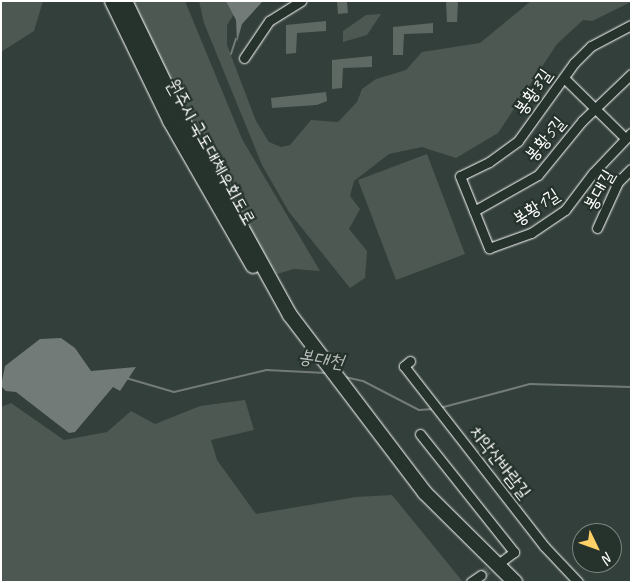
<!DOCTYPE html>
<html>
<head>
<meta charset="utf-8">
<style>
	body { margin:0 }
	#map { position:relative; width:632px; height:583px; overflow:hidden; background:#333f3a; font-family:Caveat,"Poor Story",sans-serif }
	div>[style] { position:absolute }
	.green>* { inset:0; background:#4d5853 }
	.water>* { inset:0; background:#737b78 }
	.stream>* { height:2px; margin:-1px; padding:0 1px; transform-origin:1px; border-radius:1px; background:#737b78 }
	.building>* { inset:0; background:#5f6964 }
	.minor-tunnel>* { height:9px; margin-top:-4.5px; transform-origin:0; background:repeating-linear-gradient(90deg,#47524e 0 9px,transparent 0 13.5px) }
	.roads { filter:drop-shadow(0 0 1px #fff) drop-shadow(0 0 1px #fff) }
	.minor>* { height:9px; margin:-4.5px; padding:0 4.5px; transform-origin:4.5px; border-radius:4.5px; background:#26332d }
	.highway>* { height:14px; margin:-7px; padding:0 7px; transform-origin:7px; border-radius:7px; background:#26332d }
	span { translate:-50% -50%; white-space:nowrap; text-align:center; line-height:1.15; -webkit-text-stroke:4.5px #26332d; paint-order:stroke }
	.street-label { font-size:18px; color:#fff }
	.water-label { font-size:19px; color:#b9bdbc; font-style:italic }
	.frame { position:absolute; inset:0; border:2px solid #fff; pointer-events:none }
	.north { position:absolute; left:572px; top:523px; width:50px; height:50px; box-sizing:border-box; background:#26332d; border:1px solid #7d8581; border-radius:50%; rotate:132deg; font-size:14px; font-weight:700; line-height:20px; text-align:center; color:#fff }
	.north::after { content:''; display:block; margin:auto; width:18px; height:22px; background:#ffd166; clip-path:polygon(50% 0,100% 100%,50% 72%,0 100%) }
</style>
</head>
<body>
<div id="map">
	<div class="green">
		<i style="clip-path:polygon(1px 1px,43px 1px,34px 31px,1px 52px)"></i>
		<i style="clip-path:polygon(129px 1px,185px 1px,242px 139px,320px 271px,294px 269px,277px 274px,218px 178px)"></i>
		<i style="clip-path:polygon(199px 1px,243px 1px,227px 25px,227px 45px,256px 121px,269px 142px,281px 147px,290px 145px,311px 120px,338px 122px,357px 102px,362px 89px,376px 79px,406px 70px,422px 52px,480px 43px,531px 1px,631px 2px,592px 21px,583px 20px,557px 44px,498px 133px,456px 158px,422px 147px,389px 154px,354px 181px,350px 196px,360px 209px,349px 229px,367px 251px,365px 278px,350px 288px,289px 212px,262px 165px,204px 23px)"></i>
		<i style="clip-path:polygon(381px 14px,367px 35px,343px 42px,343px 31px,366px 15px)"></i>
		<i style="clip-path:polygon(427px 154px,465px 254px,396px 280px,358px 180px)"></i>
		<i style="clip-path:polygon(245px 400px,254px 430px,211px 440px,217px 460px,256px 514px,356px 497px,392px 495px,463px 582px,1px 582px,1px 407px,11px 403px,64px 440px,107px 432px,131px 411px,155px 424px,200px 406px)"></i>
	</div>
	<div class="water">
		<i style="clip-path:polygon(226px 1px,263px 1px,242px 24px,237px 42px,236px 20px)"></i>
		<i style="clip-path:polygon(61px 338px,75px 348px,91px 371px,136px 367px,120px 391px,113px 387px,75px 432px,69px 433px,16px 392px,6px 391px,1px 386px,5px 366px,40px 339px)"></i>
	</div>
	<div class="stream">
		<i style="left:231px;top:54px;width:16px;rotate:-72deg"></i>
		<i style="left:345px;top:377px;width:18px;rotate:13deg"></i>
		<i style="left:363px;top:381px;width:63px;rotate:27.4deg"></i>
		<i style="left:419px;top:410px;width:14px;rotate:-4deg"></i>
		<i style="left:126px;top:378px;width:50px;rotate:16.3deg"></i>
		<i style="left:174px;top:392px;width:95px;rotate:-13.4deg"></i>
		<i style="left:266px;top:370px;width:60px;rotate:2.9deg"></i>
		<i style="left:440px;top:408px;width:93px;rotate:-14.9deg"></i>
		<i style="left:530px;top:384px;width:101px;rotate:1.7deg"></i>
	</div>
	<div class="building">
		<i style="clip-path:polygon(337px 1px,347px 1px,348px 13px,338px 14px)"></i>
		<i style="clip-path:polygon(446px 1px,458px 1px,457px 22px,447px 22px)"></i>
		<i style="clip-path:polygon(326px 21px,326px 31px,297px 33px,296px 53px,286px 54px,286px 25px)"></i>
		<i style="clip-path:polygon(433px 23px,433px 33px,404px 34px,403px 55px,393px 55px,393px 27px)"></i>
		<i style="clip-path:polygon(372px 56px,372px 67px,343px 68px,342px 88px,332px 89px,332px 60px)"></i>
		<i style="clip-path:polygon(326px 92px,327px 101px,317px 105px,272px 108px,271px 98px)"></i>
	</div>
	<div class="minor-tunnel">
		<i style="left:481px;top:575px;width:22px;rotate:-36deg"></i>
	</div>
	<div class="roads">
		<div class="minor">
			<i style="left:631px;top:25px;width:45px;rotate:152.3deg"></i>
			<i style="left:591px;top:46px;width:24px;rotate:135deg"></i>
			<i style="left:574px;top:63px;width:96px;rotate:125.7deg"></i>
			<i style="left:518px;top:141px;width:36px;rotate:144deg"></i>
			<i style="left:489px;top:162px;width:32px;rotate:154deg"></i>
			<i style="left:460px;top:176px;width:78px;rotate:68.1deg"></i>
			<i style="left:489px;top:248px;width:45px;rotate:-19.7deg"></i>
			<i style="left:531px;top:233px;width:41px;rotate:-34.1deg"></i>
			<i style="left:565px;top:210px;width:46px;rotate:-52.9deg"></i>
			<i style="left:593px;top:173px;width:55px;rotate:-46.5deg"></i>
			<i style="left:244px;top:58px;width:45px;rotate:-56deg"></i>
			<i style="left:269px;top:21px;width:38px;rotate:-32deg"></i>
			<i style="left:564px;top:78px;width:84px;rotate:44.5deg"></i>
			<i style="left:474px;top:211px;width:73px;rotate:-29.4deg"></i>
			<i style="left:538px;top:175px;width:70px;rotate:-50.8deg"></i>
			<i style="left:582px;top:121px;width:68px;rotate:-43.8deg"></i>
			<i style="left:597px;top:228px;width:51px;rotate:-65.5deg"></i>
			<i style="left:618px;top:182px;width:18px;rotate:-45deg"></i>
			<i style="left:410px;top:361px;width:8px;rotate:140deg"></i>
			<i style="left:404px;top:366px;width:228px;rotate:52.1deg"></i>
			<i style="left:544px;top:546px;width:50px;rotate:46.6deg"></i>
			<i style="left:420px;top:434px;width:151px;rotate:51.5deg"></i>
			<i style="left:514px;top:552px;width:15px;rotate:143deg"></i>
			<i style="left:471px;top:582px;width:12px;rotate:-35deg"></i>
		</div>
		<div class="highway">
			<i style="left:112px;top:1px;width:133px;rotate:64.2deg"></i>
			<i style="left:170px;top:121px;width:167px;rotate:60.2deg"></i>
			<i style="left:125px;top:1px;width:138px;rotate:64.2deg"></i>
			<i style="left:185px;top:125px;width:217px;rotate:61.1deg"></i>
			<i style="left:290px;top:315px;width:223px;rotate:52.8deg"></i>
			<i style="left:425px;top:493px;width:127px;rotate:44.7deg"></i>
		</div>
	</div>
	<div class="street-label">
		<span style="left:533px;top:92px;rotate:-55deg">봉황3길</span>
		<span style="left:545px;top:139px;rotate:-50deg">봉황5길</span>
		<span style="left:211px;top:152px;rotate:61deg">원주시 국도대체우회도로</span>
		<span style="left:599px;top:190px;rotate:-60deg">봉대길</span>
		<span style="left:536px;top:207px;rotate:-33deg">봉황1길</span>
		<span style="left:500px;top:462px;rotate:52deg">치악산바람길</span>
	</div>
	<div class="water-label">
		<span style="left:321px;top:360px;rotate:8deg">봉대천</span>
	</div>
	<div class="frame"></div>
	<div class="north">N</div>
</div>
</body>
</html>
